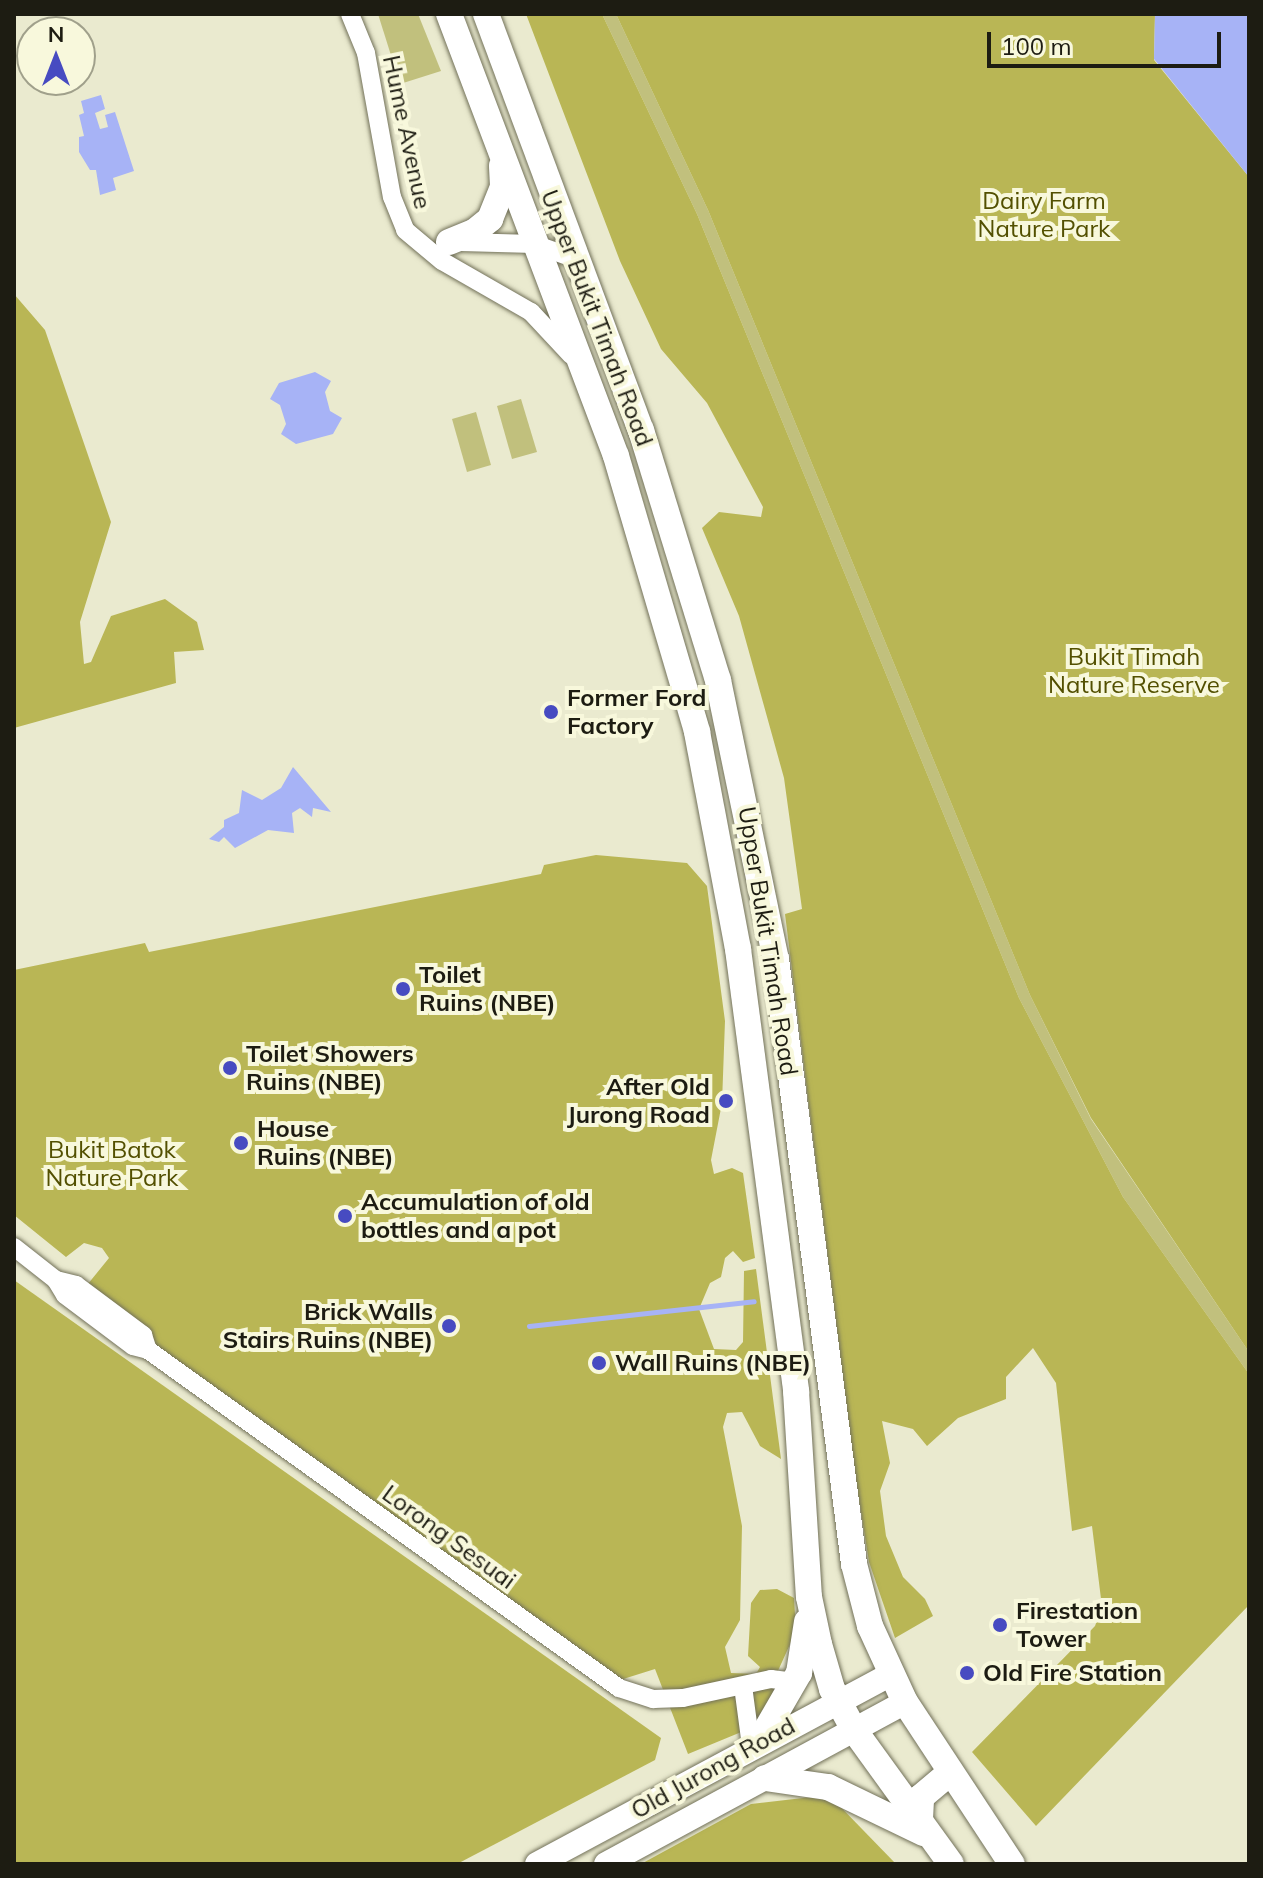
<!DOCTYPE html>
<html>
<head>
<meta charset="utf-8">
<style>
	body { margin:0 }
	#map { position:relative; width:1263px; height:1878px; overflow:hidden; background:#eaeacf; font-family:Mulish,sans-serif }
	div>[style] { position:absolute }
	.green>* { inset:0; background:#c1c07d }
	.forest>* { inset:0; background:#b9b655 }
	.water>* { inset:0; background:#a7b3f6 }
	.stream>* { height:5px; margin:-2.5px; padding:0 2.5px; transform-origin:2.5px; border-radius:2.5px; background:#a7b3f6 }
	.roads { filter:drop-shadow(0 0 2px #727159) drop-shadow(0 0 2px #727159) }
	.minor>* { height:18px; margin:-9px; padding:0 9px; transform-origin:9px; border-radius:9px; background:#fff }
	.major>* { height:24px; margin:-12px; padding:0 12px; transform-origin:12px; border-radius:12px; background:#fff }
	.highway>* { height:26px; margin:-13px; padding:0 13px; transform-origin:13px; border-radius:13px; background:#fff }
	.dots>* { width:22px; height:22px; translate:-50% -50%; box-sizing:border-box; border:4px solid #f8f8dc; border-radius:50% }
	span { translate:-50% -50%; white-space:nowrap; text-align:center; line-height:1.15; -webkit-text-stroke:8px #f8f8dc; paint-order:stroke }
	.street-label { font-size:24px; color:#1d1c12 }
	.park-label { font-size:24px; color:#535001 }
	.poi-label { font-size:24px; color:#1d1c12; font-weight:700 }
	.left { translate:0 -50%; text-align:left }
	.right { translate:-100% -50%; text-align:right }
	.frame { position:absolute; inset:0; border:16px solid #1d1c12; pointer-events:none }
	.north { position:absolute; left:16px; top:16px; width:80px; height:80px; box-sizing:border-box; background:#f8f8dc; border:2px solid #a0a08b; border-radius:50%; rotate:0deg; font-size:22px; font-weight:700; line-height:32px; text-align:center; color:#1d1c12 }
	.north::after { content:''; display:block; margin:auto; width:28px; height:36px; background:#474bc1; clip-path:polygon(50% 0,100% 100%,50% 72%,0 100%) }
	.scale { position:absolute; left:987px; top:32px; width:234px; height:36px; box-sizing:border-box; border:4px solid #1d1c12; border-top:0; padding-left:10px; font-size:24px; line-height:28px; white-space:nowrap; color:#1d1c12; -webkit-text-stroke:6px #f8f8dc; paint-order:stroke }
</style>
</head>
<body>
<div id="map">
	<div class="green">
		<i style="clip-path:polygon(378px 14px,418px 14px,441px 71px,400px 84px)"></i>
		<i style="clip-path:polygon(602px 14px,616px 14px,708px 210px,1030px 995px,1091px 1119px,1249px 1352px,1249px 1374px,1123px 1197px,1019px 998px,697px 214px)"></i>
		<i style="clip-path:polygon(521px 399px,537px 452px,512px 459px,497px 406px)"></i>
		<i style="clip-path:polygon(476px 412px,491px 465px,467px 472px,452px 419px)"></i>
	</div>
	<div class="forest">
		<i style="clip-path:polygon(526px 14px,602px 14px,697px 214px,1019px 998px,1123px 1197px,1249px 1374px,1249px 1605px,1036px 1826px,972px 1752px,1095px 1626px,1102px 1607px,1092px 1526px,1072px 1531px,1056px 1383px,1033px 1348px,1006px 1377px,1006px 1399px,958px 1418px,927px 1446px,913px 1429px,882px 1421px,890px 1463px,880px 1491px,886px 1536px,903px 1577px,925px 1599px,933px 1616px,895px 1638px,869px 1562px,855px 1474px,785px 914px,802px 909px,784px 778px,739px 616px,702px 528px,719px 512px,761px 517px,763px 507px,707px 403px,661px 349px,620px 261px)"></i>
		<i style="clip-path:polygon(616px 14px,1155px 14px,1154px 60px,1249px 177px,1249px 1352px,1091px 1118px,1030px 995px,708px 210px)"></i>
		<i style="clip-path:polygon(14px 294px,45px 330px,111px 522px,80px 622px,84px 664px,91px 662px,111px 616px,165px 599px,197px 622px,204px 650px,174px 652px,176px 683px,14px 728px)"></i>
		<i style="clip-path:polygon(596px 855px,687px 863px,707px 886px,725px 1021px,722px 1103px,711px 1160px,714px 1174px,732px 1168px,743px 1173px,755px 1258px,743px 1262px,733px 1251px,725px 1258px,721px 1277px,710px 1283px,699px 1309px,714px 1349px,736px 1350px,743px 1342px,744px 1271px,756px 1269px,781px 1459px,760px 1446px,742px 1412px,727px 1413px,723px 1427px,742px 1526px,740px 1620px,725px 1647px,731px 1673px,756px 1674px,760px 1667px,748px 1656px,751px 1603px,760px 1590px,777px 1589px,794px 1598px,796px 1631px,777px 1673px,791px 1679px,751px 1728px,688px 1754px,655px 1669px,620px 1680px,79px 1295px,109px 1258px,102px 1248px,84px 1243px,66px 1257px,14px 1215px,14px 970px,145px 943px,149px 952px,541px 874px,544px 865px)"></i>
		<i style="clip-path:polygon(14px 1280px,661px 1738px,655px 1760px,457px 1864px,14px 1864px)"></i>
		<i style="clip-path:polygon(829px 1795px,896px 1864px,641px 1864px,751px 1804px)"></i>
	</div>
	<div class="water">
		<i style="clip-path:polygon(1155px 14px,1249px 14px,1249px 177px,1154px 59px)"></i>
		<i style="clip-path:polygon(101px 95px,105px 109px,95px 113px,100px 129px,108px 127px,105px 115px,115px 112px,134px 171px,113px 178px,116px 190px,100px 195px,96px 170px,90px 170px,79px 152px,79px 137px,84px 136px,79px 115px,84px 113px,81px 101px)"></i>
		<i style="clip-path:polygon(315px 372px,331px 381px,325px 392px,330px 411px,342px 418px,333px 434px,296px 444px,281px 434px,286px 424px,280px 405px,270px 399px,279px 383px)"></i>
		<i style="clip-path:polygon(293px 767px,331px 812px,313px 808px,312px 817px,300px 808px,292px 813px,294px 833px,268px 830px,235px 848px,224px 837px,219px 842px,209px 839px,224px 827px,224px 820px,239px 813px,242px 790px,262px 800px,281px 788px)"></i>
	</div>
	<div class="stream">
		<i style="left:529px;top:1326px;width:226px;rotate:-6.3deg"></i>
	</div>
	<div class="roads">
		<div class="minor">
			<i style="left:350px;top:14px;width:42px;rotate:67.7deg"></i>
			<i style="left:366px;top:53px;width:146px;rotate:79.8deg"></i>
			<i style="left:392px;top:197px;width:35px;rotate:68deg"></i>
			<i style="left:405px;top:230px;width:48px;rotate:40deg"></i>
			<i style="left:442px;top:261px;width:103px;rotate:29.8deg"></i>
			<i style="left:531px;top:312px;width:59px;rotate:47.1deg"></i>
			<i style="left:461px;top:242px;width:73px;rotate:1.6deg"></i>
			<i style="left:534px;top:244px;width:41px;rotate:19.7deg"></i>
			<i style="left:14px;top:1247px;width:53px;rotate:38.2deg"></i>
			<i style="left:56px;top:1280px;width:17px;rotate:59deg"></i>
			<i style="left:65px;top:1295px;width:85px;rotate:36.9deg"></i>
			<i style="left:133px;top:1346px;width:16px;rotate:15deg"></i>
			<i style="left:148px;top:1350px;width:580px;rotate:35.66deg"></i>
			<i style="left:619px;top:1688px;width:36px;rotate:18deg"></i>
			<i style="left:653px;top:1699px;width:30px;rotate:-2deg"></i>
			<i style="left:683px;top:1698px;width:90px;rotate:-12.2deg"></i>
			<i style="left:771px;top:1679px;width:24px;rotate:7deg"></i>
			<i style="left:56px;top:1280px;width:21px;rotate:14deg"></i>
			<i style="left:76px;top:1285px;width:84px;rotate:36.7deg"></i>
			<i style="left:143px;top:1335px;width:16px;rotate:72deg"></i>
			<i style="left:743px;top:1686px;width:61px;rotate:82.4deg"></i>
		</div>
		<div class="major">
			<i style="left:537px;top:1864px;width:402px;rotate:-28.2deg"></i>
			<i style="left:606px;top:1864px;width:340px;rotate:-28.4deg"></i>
		</div>
		<div class="highway">
			<i style="left:449px;top:14px;width:472px;rotate:69.3deg"></i>
			<i style="left:616px;top:456px;width:288px;rotate:73.6deg"></i>
			<i style="left:697px;top:732px;width:221px;rotate:79.3deg"></i>
			<i style="left:738px;top:949px;width:446px;rotate:82.5deg"></i>
			<i style="left:796px;top:1391px;width:206px;rotate:86.4deg"></i>
			<i style="left:809px;top:1597px;width:48px;rotate:78deg"></i>
			<i style="left:819px;top:1644px;width:47px;rotate:73.9deg"></i>
			<i style="left:832px;top:1689px;width:47px;rotate:61.8deg"></i>
			<i style="left:854px;top:1730px;width:165px;rotate:54.1deg"></i>
			<i style="left:486px;top:14px;width:444px;rotate:69.6deg"></i>
			<i style="left:641px;top:430px;width:262px;rotate:72.9deg"></i>
			<i style="left:718px;top:680px;width:285px;rotate:78.3deg"></i>
			<i style="left:776px;top:959px;width:610px;rotate:82.65deg"></i>
			<i style="left:854px;top:1564px;width:64px;rotate:75.5deg"></i>
			<i style="left:870px;top:1626px;width:84px;rotate:65.3deg"></i>
			<i style="left:905px;top:1702px;width:194px;rotate:56.6deg"></i>
			<i style="left:449px;top:242px;width:27px;rotate:-22deg"></i>
			<i style="left:474px;top:232px;width:21px;rotate:-39deg"></i>
			<i style="left:490px;top:219px;width:35px;rotate:-68deg"></i>
			<i style="left:503px;top:186px;width:20px;rotate:-93deg"></i>
			<i style="left:759px;top:1742px;width:80px;rotate:-59.9deg"></i>
			<i style="left:799px;top:1673px;width:52px;rotate:-81.1deg"></i>
			<i style="left:765px;top:1778px;width:64px;rotate:8.1deg"></i>
			<i style="left:828px;top:1787px;width:106px;rotate:25.8deg"></i>
			<i style="left:920px;top:1819px;width:22px;rotate:-87deg"></i>
			<i style="left:921px;top:1797px;width:38px;rotate:-40deg"></i>
		</div>
	</div>
	<div class="dots">
		<i style="left:551px;top:712px;background:#474bc1"></i>
		<i style="left:403px;top:989px;background:#474bc1"></i>
		<i style="left:230px;top:1068px;background:#474bc1"></i>
		<i style="left:726px;top:1101px;background:#474bc1"></i>
		<i style="left:241px;top:1143px;background:#474bc1"></i>
		<i style="left:345px;top:1216px;background:#474bc1"></i>
		<i style="left:449px;top:1326px;background:#474bc1"></i>
		<i style="left:599px;top:1363px;background:#474bc1"></i>
		<i style="left:1000px;top:1625px;background:#474bc1"></i>
		<i style="left:967px;top:1673px;background:#474bc1"></i>
	</div>
	<div class="street-label">
		<span style="left:407px;top:132px;rotate:78deg">Hume Avenue</span>
		<span style="left:597px;top:318px;rotate:69deg">Upper Bukit Timah Road</span>
		<span style="left:768px;top:941px;rotate:81deg">Upper Bukit Timah Road</span>
		<span style="left:449px;top:1537px;rotate:36deg">Lorong Sesuai</span>
		<span style="left:713px;top:1768px;rotate:-29deg">Old Jurong Road</span>
	</div>
	<div class="park-label">
		<span style="left:1044px;top:215px">Dairy Farm<br>Nature Park</span>
		<span style="left:1134px;top:671px">Bukit Timah<br>Nature Reserve</span>
		<span style="left:112px;top:1164px">Bukit Batok<br>Nature Park</span>
	</div>
	<div class="poi-label">
		<span class="left" style="left:567px;top:712px">Former Ford<br>Factory</span>
		<span class="left" style="left:419px;top:989px">Toilet<br>Ruins (NBE)</span>
		<span class="left" style="left:246px;top:1068px">Toilet Showers<br>Ruins (NBE)</span>
		<span class="right" style="left:710px;top:1101px">After Old<br>Jurong Road</span>
		<span class="left" style="left:257px;top:1143px">House<br>Ruins (NBE)</span>
		<span class="left" style="left:361px;top:1216px">Accumulation of old<br>bottles and a pot</span>
		<span class="right" style="left:433px;top:1326px">Brick Walls<br>Stairs Ruins (NBE)</span>
		<span class="left" style="left:615px;top:1363px">Wall Ruins (NBE)</span>
		<span class="left" style="left:1016px;top:1625px">Firestation<br>Tower</span>
		<span class="left" style="left:983px;top:1673px">Old Fire Station</span>
	</div>
	<div class="frame"></div>
	<div class="north">N</div>
	<div class="scale">100 m</div>
</div>
</body>
</html>
